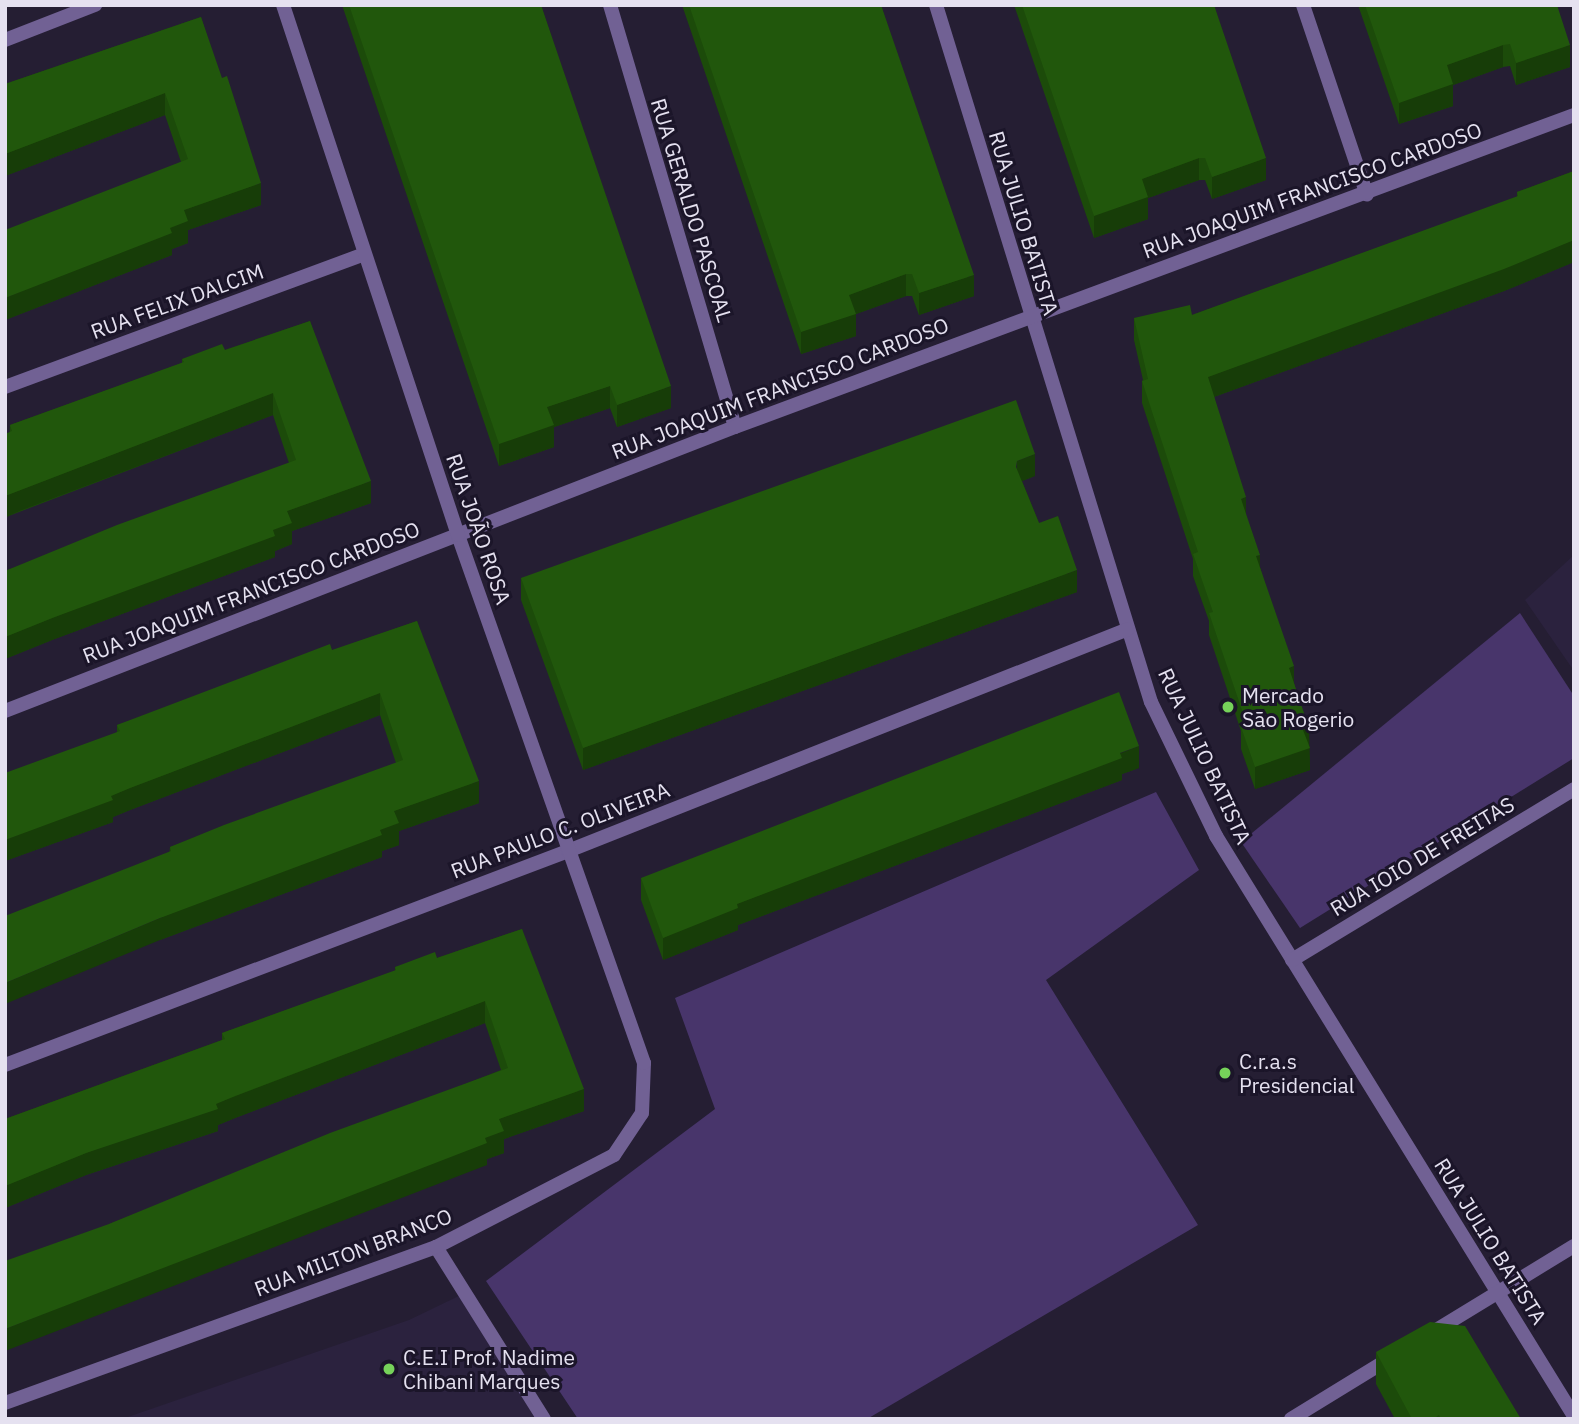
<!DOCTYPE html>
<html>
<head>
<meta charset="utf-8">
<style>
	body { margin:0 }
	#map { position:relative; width:1579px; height:1424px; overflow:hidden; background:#251e33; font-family:"IBM Plex Sans",sans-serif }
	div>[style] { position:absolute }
	.built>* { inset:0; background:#2b223e }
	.green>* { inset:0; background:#48356b }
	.minor>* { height:14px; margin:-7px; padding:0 7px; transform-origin:7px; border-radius:7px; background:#716194 }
	.wall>* { inset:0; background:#1c4b0a }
	.shaded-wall>* { inset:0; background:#173d08 }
	.building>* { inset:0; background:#21570c }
	.dots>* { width:19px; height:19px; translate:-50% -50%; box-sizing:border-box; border:4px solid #1b1529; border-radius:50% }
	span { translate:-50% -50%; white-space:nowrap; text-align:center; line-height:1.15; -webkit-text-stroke:6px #1b1529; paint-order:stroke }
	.street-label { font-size:21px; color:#e5e1f0 }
	.poi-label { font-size:21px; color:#e5e1f0 }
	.left { translate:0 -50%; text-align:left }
	.frame { position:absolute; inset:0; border:7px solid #e5e1f0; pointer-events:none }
</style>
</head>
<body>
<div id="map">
	<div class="built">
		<i style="clip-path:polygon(1574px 555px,1574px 671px,1525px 600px)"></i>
		<i style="clip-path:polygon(465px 1293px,544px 1419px,122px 1419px,409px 1320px)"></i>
	</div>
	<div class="green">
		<i style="clip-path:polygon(1520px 613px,1574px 696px,1574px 758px,1300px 928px,1241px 842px)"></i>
		<i style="clip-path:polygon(1156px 792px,1199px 870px,1046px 980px,1198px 1225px,867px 1419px,578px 1419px,486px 1281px,715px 1109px,675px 998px)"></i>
	</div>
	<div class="minor">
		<i style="left:610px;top:5px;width:440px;rotate:73.5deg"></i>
		<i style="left:936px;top:5px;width:729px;rotate:72.86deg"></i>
		<i style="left:1151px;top:702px;width:149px;rotate:64.1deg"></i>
		<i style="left:1216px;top:836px;width:682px;rotate:58.32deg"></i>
		<i style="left:1303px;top:5px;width:200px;rotate:71.4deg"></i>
		<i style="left:5px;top:40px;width:97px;rotate:-21.3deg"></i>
		<i style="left:5px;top:387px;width:383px;rotate:-20.3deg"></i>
		<i style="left:5px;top:711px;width:783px;rotate:-21.26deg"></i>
		<i style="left:735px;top:427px;width:895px;rotate:-20.4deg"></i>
		<i style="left:1292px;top:960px;width:330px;rotate:-31.2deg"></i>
		<i style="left:5px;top:1065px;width:602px;rotate:-20.81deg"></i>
		<i style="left:568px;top:851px;width:602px;rotate:-21.62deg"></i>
		<i style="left:436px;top:1247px;width:203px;rotate:57.9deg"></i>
		<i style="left:1433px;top:1332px;width:165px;rotate:-31.4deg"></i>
		<i style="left:5px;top:1403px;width:458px;rotate:-19.9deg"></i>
		<i style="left:436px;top:1247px;width:200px;rotate:-27.3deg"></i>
		<i style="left:614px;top:1155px;width:50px;rotate:-56.3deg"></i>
		<i style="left:642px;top:1113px;width:50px;rotate:-87.7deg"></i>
		<i style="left:644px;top:1063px;width:560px;rotate:-109.41deg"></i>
		<i style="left:458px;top:535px;width:558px;rotate:-108.27deg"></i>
		<i style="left:1291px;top:1419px;width:119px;rotate:-31.5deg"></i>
	</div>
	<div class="wall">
		<i style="clip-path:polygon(342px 5px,541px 5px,671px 408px,617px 427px,610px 408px,554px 427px,554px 447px,499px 466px)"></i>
		<i style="clip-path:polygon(682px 5px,881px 5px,974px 296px,919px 315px,912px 296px,906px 296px,856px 314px,856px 336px,801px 354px)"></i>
		<i style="clip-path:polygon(1014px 5px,1214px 5px,1266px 180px,1212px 199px,1205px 180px,1199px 180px,1148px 198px,1148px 219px,1094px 238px)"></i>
		<i style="clip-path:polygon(1358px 5px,1557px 5px,1570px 67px,1516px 85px,1510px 66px,1503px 67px,1453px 85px,1453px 106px,1399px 124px)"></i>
		<i style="clip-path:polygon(201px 17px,261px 205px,188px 230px,188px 243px,172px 249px,172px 255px,5px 320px,181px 162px,165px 115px,5px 176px,5px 84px)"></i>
		<i style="clip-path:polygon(1574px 171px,1574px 262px,1504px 291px,1214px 397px,1260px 567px,1294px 683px,1309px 745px,1310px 770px,1255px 789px,1241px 749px,1241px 731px,1209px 635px,1209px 621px,1193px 576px,1193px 559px,1142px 403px,1142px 381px,1143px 380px,1134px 340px,1134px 318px,1192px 315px,1517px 197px,1517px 192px)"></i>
		<i style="clip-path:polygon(310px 321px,371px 503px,292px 531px,292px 544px,275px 551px,275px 557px,52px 640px,5px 659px,5px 571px,289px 463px,273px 415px,6px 517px,10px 425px,182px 363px,182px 359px,225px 350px)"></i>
		<i style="clip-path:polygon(1035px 476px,1022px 481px,1039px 523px,1077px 592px,583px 770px,521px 600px,521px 578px)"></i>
		<i style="clip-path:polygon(417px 621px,479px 803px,399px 831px,399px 845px,382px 851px,382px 857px,160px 940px,170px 847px,396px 763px,380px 715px,130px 810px,113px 817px,113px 822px,5px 861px,117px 732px,117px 725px)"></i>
		<i style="clip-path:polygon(1139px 768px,1122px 774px,1122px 780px,738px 925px,738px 930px,663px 960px,641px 900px,641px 878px)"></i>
		<i style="clip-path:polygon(522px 929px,584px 1111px,504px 1139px,504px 1153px,487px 1159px,487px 1165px,109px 1224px,501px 1070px,485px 1023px,235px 1118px,218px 1125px,218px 1131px,86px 1175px,5px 1208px,5px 1119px,222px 1040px,222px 1033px,395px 971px,395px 967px,437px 958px)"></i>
		<i style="clip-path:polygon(1376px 1352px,1521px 1419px,1395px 1419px,1376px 1384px)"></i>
	</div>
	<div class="shaded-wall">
		<i style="clip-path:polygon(1503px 45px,1503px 67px,1453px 85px,1453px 106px,1399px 124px,1399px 103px,1447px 65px)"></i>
		<i style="clip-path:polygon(1570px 45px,1570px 67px,1516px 85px,1516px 63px)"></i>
		<i style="clip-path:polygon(165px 93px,165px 115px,5px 176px,5px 154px)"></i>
		<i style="clip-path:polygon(1199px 158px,1199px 180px,1148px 198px,1148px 219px,1094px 238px,1094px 216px,1142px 179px)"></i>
		<i style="clip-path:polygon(1266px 158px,1266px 180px,1212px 199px,1212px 177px)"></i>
		<i style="clip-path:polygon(261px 183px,261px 205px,188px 230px,188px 243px,172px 249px,172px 255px,5px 320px,5px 298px,170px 228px,184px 210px)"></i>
		<i style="clip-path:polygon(1574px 240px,1574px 262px,1504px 291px,1208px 399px,1208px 377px)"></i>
		<i style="clip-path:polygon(906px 274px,906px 296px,856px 314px,856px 336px,801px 354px,801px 332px,849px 295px)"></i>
		<i style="clip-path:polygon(974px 275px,974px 296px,919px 315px,919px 293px)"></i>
		<i style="clip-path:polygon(610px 386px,610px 408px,554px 427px,554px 447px,499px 466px,499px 444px,547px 407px)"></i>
		<i style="clip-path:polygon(671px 386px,671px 408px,617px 427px,617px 405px)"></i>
		<i style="clip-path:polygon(273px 393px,273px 415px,22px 510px,6px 517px,6px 523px,5px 496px)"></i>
		<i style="clip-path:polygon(1035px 454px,1035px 476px,1017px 483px,1016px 489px,1017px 461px)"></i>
		<i style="clip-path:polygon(371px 481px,371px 503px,292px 531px,292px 544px,275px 551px,275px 557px,52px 640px,5px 659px,5px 637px,273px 530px,287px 511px)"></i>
		<i style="clip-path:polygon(1246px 497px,1246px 519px,1241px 499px)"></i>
		<i style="clip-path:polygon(1260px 555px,1260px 577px,1256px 556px)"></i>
		<i style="clip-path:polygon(1077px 570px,1077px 592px,583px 770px,583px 748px)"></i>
		<i style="clip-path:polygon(1294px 666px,1294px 688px,1289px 668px)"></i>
		<i style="clip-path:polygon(380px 693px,380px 715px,130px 810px,113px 817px,113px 822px,5px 861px,5px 840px,130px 788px)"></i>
		<i style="clip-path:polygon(1309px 728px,1310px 770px,1255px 789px,1255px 767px,1303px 730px)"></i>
		<i style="clip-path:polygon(1139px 746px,1139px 768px,1122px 774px,1122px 780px,738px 925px,738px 930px,663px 960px,663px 938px,737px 904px)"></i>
		<i style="clip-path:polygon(479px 781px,479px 803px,399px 831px,399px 845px,382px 851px,382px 857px,160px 940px,5px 1004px,5px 983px,160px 918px,380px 830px,394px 811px)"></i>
		<i style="clip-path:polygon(485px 1001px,485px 1023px,235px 1118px,218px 1125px,218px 1131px,86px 1175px,5px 1208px,5px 1186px,86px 1153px)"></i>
		<i style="clip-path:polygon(584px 1089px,584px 1111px,504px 1139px,504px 1153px,487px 1159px,487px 1165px,5px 1351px,5px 1329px,485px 1138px,499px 1119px)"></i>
	</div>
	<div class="building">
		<i style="clip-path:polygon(349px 5px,541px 5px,671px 386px,617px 405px,610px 386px,547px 407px,554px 425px,499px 444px)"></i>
		<i style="clip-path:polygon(689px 5px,881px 5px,974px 275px,919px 293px,912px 274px,906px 274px,849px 295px,856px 314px,801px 332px)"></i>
		<i style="clip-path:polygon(1022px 5px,1214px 5px,1266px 158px,1212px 177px,1205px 158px,1199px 158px,1142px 179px,1148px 197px,1094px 216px)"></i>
		<i style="clip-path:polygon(1365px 5px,1557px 5px,1570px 45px,1516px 63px,1510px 44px,1503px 45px,1447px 65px,1453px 84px,1399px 103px)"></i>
		<i style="clip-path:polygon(201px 17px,222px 78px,227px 76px,261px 183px,184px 210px,188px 221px,170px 228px,172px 233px,5px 298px,5px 230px,188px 159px,165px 93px,5px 154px,5px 84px)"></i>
		<i style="clip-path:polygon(1574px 171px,1574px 240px,1504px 269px,1208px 377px,1246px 497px,1241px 499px,1260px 555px,1256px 556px,1294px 666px,1289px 668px,1309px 728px,1303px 730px,1310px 748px,1255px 767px,1241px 727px,1247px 725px,1209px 613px,1213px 612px,1193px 554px,1198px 552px,1142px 381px,1148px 379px,1134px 318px,1190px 305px,1192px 315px,1518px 196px,1517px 192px)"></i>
		<i style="clip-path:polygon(310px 321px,371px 481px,287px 511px,292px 523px,273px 530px,275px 536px,52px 618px,5px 637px,5px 571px,117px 525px,296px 460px,273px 393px,5px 496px,5px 434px,12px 431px,10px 425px,184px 362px,182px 359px,222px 344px,225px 350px)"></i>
		<i style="clip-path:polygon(1016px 400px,1035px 454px,1017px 461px,1016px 467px,1039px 523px,1058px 516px,1077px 570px,583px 748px,521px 578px)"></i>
		<i style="clip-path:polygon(417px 621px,479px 781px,394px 811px,399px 823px,380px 830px,382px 835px,160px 918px,5px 983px,5px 916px,171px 851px,170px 847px,224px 825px,403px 760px,380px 693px,130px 788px,111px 796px,113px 800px,5px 840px,5px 773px,120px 731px,117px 725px,330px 644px,332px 650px)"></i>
		<i style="clip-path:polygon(1119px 692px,1139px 746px,1120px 753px,1122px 758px,737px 904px,738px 908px,663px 938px,641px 878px)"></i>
		<i style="clip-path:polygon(522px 929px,584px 1089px,499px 1119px,504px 1131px,485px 1138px,487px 1143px,5px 1329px,5px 1261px,109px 1224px,330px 1133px,508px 1068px,485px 1001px,235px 1096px,216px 1104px,218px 1109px,86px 1153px,5px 1186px,5px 1119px,225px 1039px,222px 1033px,396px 970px,395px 967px,435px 952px,437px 958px)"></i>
		<i style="clip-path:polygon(1430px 1322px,1465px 1326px,1521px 1419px,1441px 1419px,1439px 1415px,1433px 1419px,1412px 1419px,1376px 1352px)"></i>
	</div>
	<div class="dots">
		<i style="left:1228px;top:707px;background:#76d25a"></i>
		<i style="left:1225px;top:1073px;background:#76d25a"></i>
		<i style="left:389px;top:1369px;background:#76d25a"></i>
	</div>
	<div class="street-label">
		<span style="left:1312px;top:190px;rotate:-20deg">RUA JOAQUIM FRANCISCO CARDOSO</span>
		<span style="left:692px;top:210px;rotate:73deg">RUA GERALDO PASCOAL</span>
		<span style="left:1024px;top:223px;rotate:73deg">RUA JULIO BATISTA</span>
		<span style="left:177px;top:301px;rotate:-20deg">RUA FELIX DALCIM</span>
		<span style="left:780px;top:388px;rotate:-21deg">RUA JOAQUIM FRANCISCO CARDOSO</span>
		<span style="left:479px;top:529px;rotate:71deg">RUA JOÃO ROSA</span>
		<span style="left:251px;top:592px;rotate:-21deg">RUA JOAQUIM FRANCISCO CARDOSO</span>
		<span style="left:1205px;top:756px;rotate:65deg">RUA JULIO BATISTA</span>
		<span style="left:560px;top:830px;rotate:-21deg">RUA PAULO C. OLIVEIRA</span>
		<span style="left:1422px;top:856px;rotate:-31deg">RUA IOIO DE FREITAS</span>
		<span style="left:1491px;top:1241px;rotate:58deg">RUA JULIO BATISTA</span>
		<span style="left:353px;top:1252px;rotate:-21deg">RUA MILTON BRANCO</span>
	</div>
	<div class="poi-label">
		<span class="left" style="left:1242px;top:707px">Mercado<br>São Rogerio</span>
		<span class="left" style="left:1239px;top:1073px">C.r.a.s<br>Presidencial</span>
		<span class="left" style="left:403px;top:1369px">C.E.I Prof. Nadime<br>Chibani Marques</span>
	</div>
	<div class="frame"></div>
</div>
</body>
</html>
